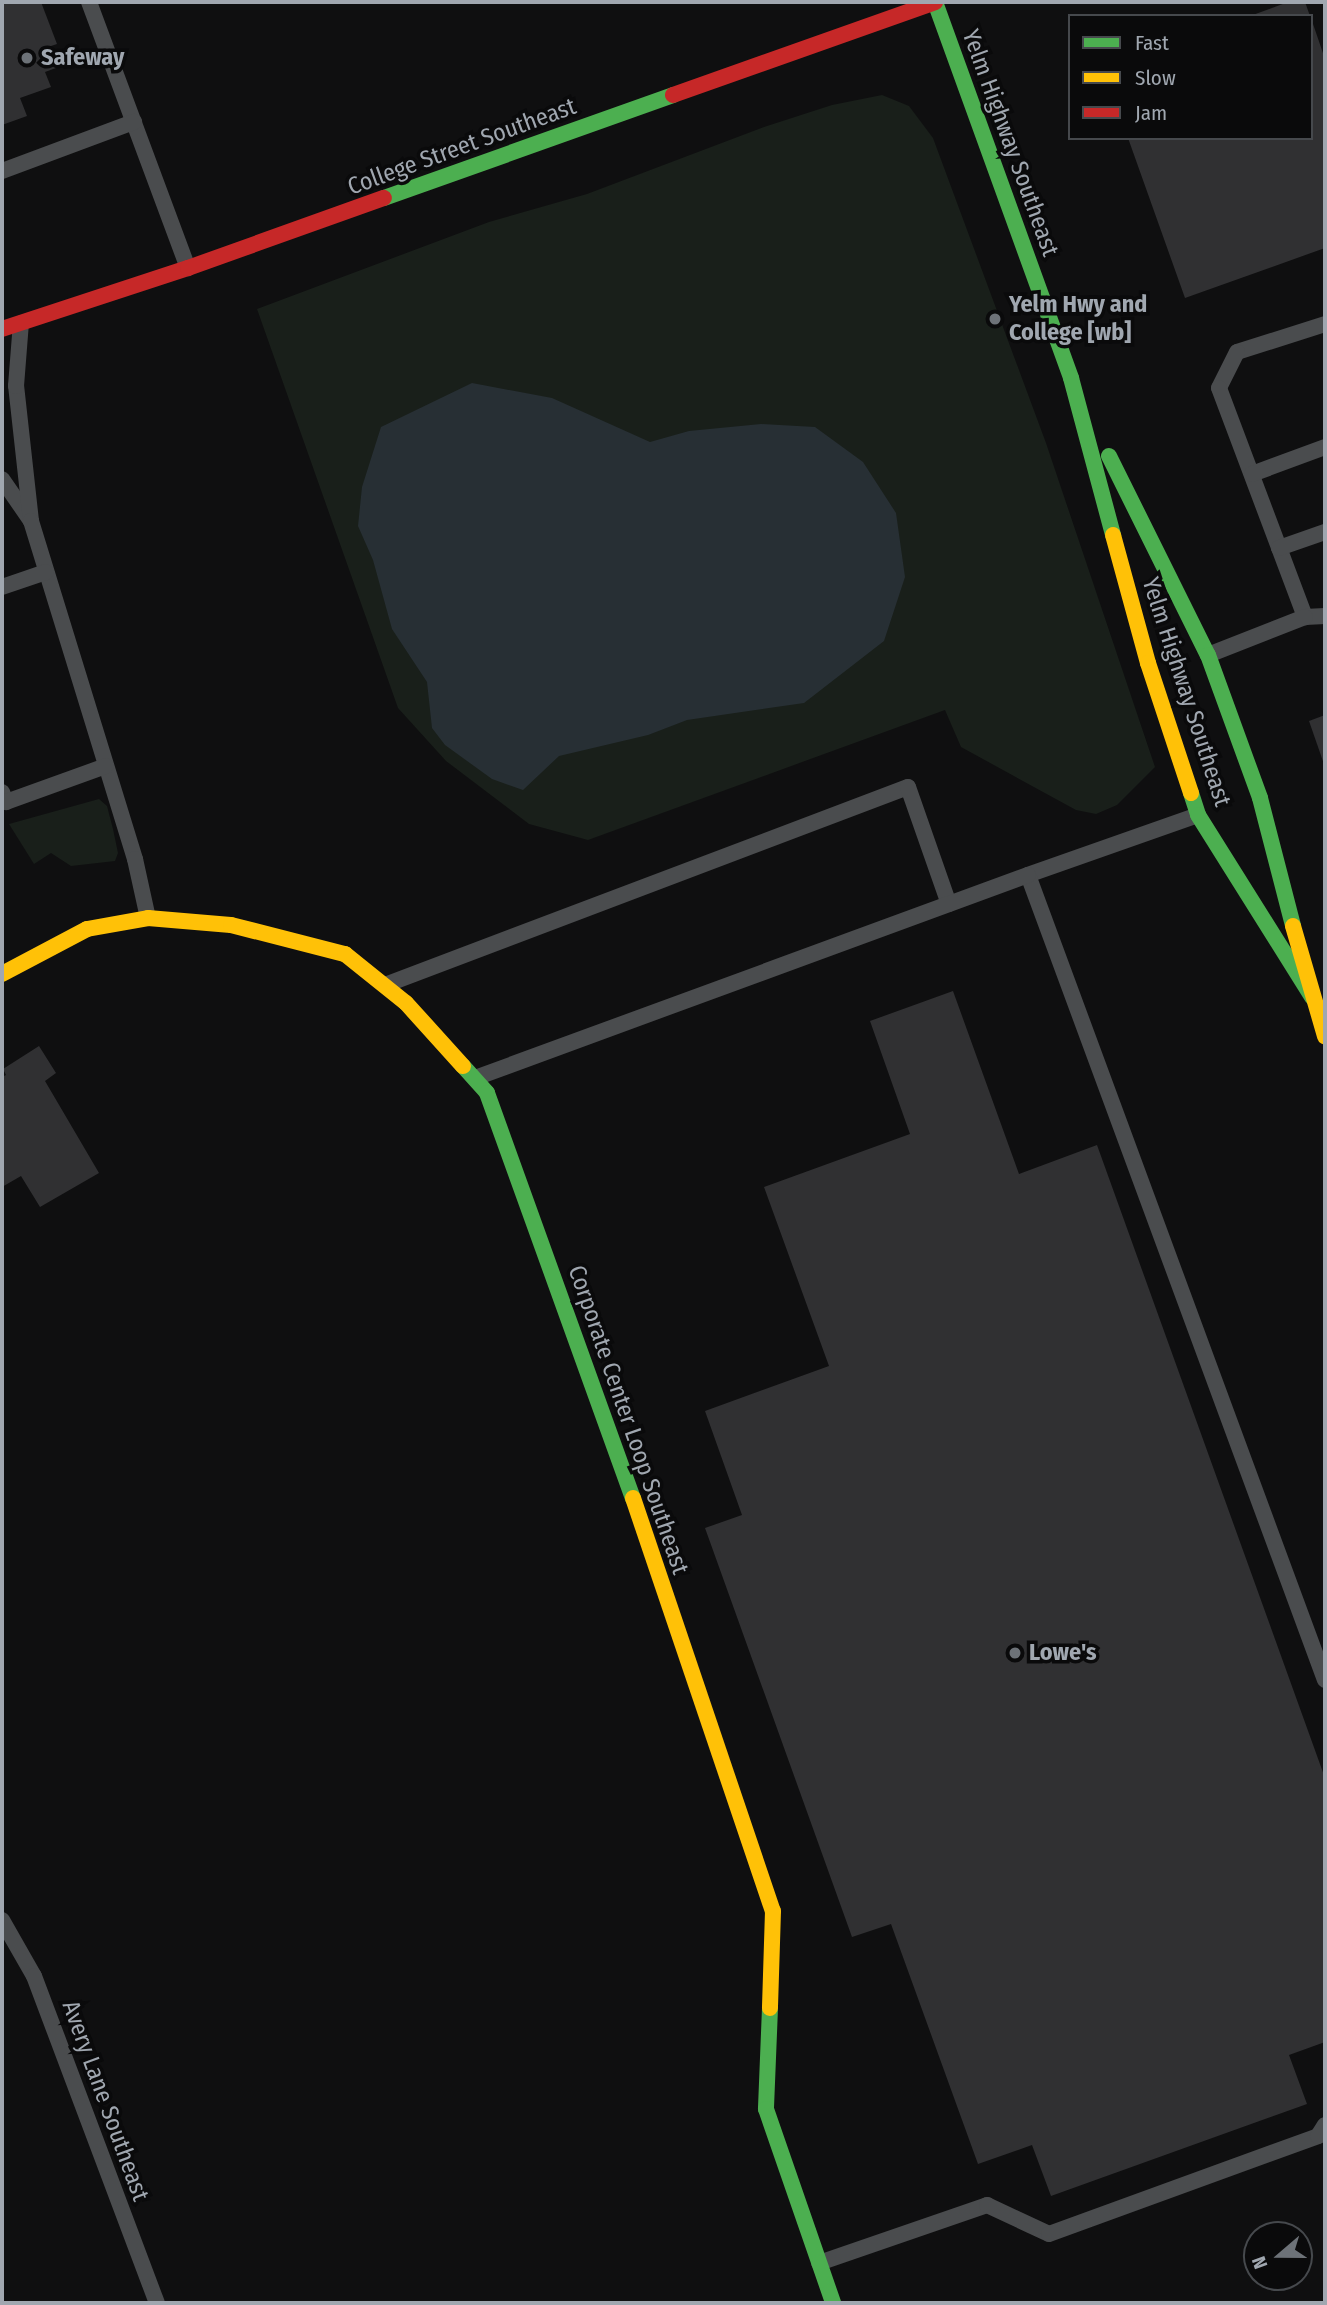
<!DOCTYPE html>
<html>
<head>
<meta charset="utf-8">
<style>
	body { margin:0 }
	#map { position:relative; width:1327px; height:2305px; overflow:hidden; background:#0f0f10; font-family:"Fira Sans Condensed",sans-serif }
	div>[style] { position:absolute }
	.green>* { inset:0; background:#191f1a }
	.water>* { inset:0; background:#272f34 }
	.building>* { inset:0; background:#303032 }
	.lane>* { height:16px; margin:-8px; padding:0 8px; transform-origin:8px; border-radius:8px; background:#4a4c4e }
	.fast>* { height:16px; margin:-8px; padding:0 8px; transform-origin:8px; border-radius:8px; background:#4caf50 }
	.slow>* { height:16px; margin:-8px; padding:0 8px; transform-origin:8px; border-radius:8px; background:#ffc107 }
	.jam>* { height:16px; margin:-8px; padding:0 8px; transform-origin:8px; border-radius:8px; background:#c62828 }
	.dots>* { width:19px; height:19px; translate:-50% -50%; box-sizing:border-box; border:4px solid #0a0a0b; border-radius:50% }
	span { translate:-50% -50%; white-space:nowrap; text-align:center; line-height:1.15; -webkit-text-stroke:7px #0a0a0b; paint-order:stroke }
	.poi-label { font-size:24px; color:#a0a7b0; font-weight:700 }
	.left { translate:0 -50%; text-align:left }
	.street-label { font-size:24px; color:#a0a7b0 }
	.frame { position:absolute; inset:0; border:4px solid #a0a7b0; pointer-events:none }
	.legend { position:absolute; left:1068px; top:14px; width:245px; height:126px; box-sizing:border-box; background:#0a0a0b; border:2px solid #46494d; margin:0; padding:9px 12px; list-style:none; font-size:21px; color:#a0a7b0 }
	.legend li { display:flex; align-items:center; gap:14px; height:35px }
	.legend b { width:35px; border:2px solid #46494d }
	.north { position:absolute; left:1243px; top:2221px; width:70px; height:70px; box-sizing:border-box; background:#0a0a0b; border:2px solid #46494d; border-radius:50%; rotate:250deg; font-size:19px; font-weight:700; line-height:28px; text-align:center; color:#a0a7b0 }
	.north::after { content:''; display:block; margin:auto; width:24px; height:32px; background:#6d7278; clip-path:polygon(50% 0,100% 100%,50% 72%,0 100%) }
</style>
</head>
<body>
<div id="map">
	<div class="green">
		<i style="clip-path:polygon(882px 95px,909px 106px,933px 138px,1046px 443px,1155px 767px,1117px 805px,1096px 814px,1076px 810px,961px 747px,945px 710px,588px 840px,529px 824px,446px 761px,398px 708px,257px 309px,489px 222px,587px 194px,764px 127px,832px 105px)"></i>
		<i style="clip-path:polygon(99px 799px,107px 806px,113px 829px,118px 853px,115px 861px,71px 866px,51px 853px,34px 864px,9px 824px)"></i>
	</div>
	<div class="water">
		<i style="clip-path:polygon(472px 383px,552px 398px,650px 442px,689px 431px,761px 424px,815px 427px,863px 462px,896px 513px,905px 577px,884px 641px,804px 703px,687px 720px,648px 735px,559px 756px,523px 790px,492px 779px,445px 745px,432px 728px,427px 682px,392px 629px,373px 560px,358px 526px,362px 487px,381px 427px)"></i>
	</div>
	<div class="building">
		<i style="clip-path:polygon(2px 2px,41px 2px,57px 44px,48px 47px,56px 68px,45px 72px,51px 87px,20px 98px,27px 116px,2px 125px)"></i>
		<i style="clip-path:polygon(1288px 2px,1305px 2px,1310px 16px,1250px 16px)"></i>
		<i style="clip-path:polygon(1312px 21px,1325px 59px,1325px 248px,1185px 298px,1128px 138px,1311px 138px)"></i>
		<i style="clip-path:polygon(1325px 715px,1325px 767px,1309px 721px)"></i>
		<i style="clip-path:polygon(953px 991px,1019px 1174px,1097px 1145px,1325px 1778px,1325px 2042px,1289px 2055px,1307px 2104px,1051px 2196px,1032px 2145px,978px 2164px,891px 1924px,852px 1937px,705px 1528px,742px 1515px,705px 1411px,829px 1366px,764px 1187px,910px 1134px,870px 1021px)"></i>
		<i style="clip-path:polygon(39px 1046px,56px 1073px,45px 1081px,99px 1173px,40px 1207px,21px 1176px,2px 1187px,2px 1077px,6px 1075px,3px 1069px)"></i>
	</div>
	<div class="lane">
		<i style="left:89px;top:2px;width:284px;rotate:69.6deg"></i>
		<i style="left:2px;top:171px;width:141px;rotate:-20.4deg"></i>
		<i style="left:1325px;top:324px;width:92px;rotate:162.3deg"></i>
		<i style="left:1237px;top:352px;width:40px;rotate:116.6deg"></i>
		<i style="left:1219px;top:388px;width:245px;rotate:69.4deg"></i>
		<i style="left:1305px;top:617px;width:20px;rotate:-3deg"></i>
		<i style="left:1252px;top:474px;width:78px;rotate:-20.3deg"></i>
		<i style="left:2px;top:479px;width:51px;rotate:55.4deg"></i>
		<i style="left:31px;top:521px;width:136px;rotate:-96.3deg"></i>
		<i style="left:16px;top:386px;width:63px;rotate:-85.5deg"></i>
		<i style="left:31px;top:521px;width:354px;rotate:72.9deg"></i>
		<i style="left:135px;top:859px;width:60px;rotate:77.6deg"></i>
		<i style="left:1279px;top:548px;width:49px;rotate:-19.2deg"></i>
		<i style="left:2px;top:587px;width:46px;rotate:-18.8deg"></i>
		<i style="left:1208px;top:655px;width:104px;rotate:-21.4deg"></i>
		<i style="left:2px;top:792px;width:11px;rotate:68deg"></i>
		<i style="left:6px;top:802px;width:106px;rotate:-19.8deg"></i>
		<i style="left:1198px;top:815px;width:180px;rotate:160.6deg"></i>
		<i style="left:1028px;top:875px;width:858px;rotate:69.75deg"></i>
		<i style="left:385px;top:985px;width:559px;rotate:-20.74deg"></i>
		<i style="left:908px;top:787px;width:124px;rotate:70.7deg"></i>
		<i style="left:475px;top:1078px;width:589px;rotate:-20.16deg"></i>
		<i style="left:2px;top:1920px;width:64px;rotate:60.3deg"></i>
		<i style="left:34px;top:1976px;width:349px;rotate:69.4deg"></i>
		<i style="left:819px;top:2263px;width:178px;rotate:-19deg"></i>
		<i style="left:987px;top:2205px;width:68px;rotate:25.1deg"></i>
		<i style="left:1049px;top:2234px;width:286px;rotate:-20deg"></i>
		<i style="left:1318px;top:2136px;width:13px;rotate:-58deg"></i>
	</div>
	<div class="fast">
		<i style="left:935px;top:2px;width:400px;rotate:70.1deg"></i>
		<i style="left:1071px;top:378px;width:163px;rotate:75deg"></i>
		<i style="left:384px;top:198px;width:307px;rotate:-19.6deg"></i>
		<i style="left:1109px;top:456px;width:222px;rotate:63.6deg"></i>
		<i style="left:1208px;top:655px;width:152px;rotate:70deg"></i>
		<i style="left:1260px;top:798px;width:132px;rotate:75.5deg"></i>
		<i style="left:1191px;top:793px;width:23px;rotate:72deg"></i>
		<i style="left:1198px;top:815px;width:215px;rotate:57.9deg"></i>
		<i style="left:463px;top:1066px;width:36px;rotate:48deg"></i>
		<i style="left:487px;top:1093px;width:431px;rotate:70.2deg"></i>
		<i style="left:770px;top:2008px;width:101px;rotate:92.3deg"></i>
		<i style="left:766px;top:2109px;width:205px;rotate:70.9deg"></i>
	</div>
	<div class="slow">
		<i style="left:1113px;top:535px;width:133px;rotate:74.7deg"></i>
		<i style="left:1148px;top:663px;width:137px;rotate:71.7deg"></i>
		<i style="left:1293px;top:926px;width:115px;rotate:73.8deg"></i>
		<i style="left:2px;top:974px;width:96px;rotate:-27.9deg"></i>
		<i style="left:87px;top:929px;width:62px;rotate:-10.2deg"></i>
		<i style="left:148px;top:918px;width:83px;rotate:4.8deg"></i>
		<i style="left:231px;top:925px;width:118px;rotate:14.3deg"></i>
		<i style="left:345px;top:954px;width:78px;rotate:38.8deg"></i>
		<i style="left:406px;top:1003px;width:85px;rotate:47.9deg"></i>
		<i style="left:633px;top:1498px;width:436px;rotate:71.3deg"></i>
		<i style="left:773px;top:1911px;width:97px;rotate:91.8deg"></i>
	</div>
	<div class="jam">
		<i style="left:673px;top:95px;width:278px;rotate:-19.5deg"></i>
		<i style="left:2px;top:329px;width:196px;rotate:-18.2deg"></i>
		<i style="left:188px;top:268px;width:208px;rotate:-19.7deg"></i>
	</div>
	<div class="dots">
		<i style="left:27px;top:58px;background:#6d7278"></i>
		<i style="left:995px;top:319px;background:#6d7278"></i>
		<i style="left:1015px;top:1653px;background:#6d7278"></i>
	</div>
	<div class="poi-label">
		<span class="left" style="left:41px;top:58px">Safeway</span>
		<span class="left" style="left:1009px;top:319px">Yelm Hwy and<br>College [wb]</span>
		<span class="left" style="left:1029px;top:1653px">Lowe's</span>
	</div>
	<div class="street-label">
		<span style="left:1010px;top:143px;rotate:70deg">Yelm Highway Southeast</span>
		<span style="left:462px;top:147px;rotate:-20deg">College Street Southeast</span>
		<span style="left:1186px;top:692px;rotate:72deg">Yelm Highway Southeast</span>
		<span style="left:628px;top:1420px;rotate:71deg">Corporate Center Loop Southeast</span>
		<span style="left:105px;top:2101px;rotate:70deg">Avery Lane Southeast</span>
	</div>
	<div class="frame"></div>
	<ul class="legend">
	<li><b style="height:9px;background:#4caf50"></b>Fast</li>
	<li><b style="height:9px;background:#ffc107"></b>Slow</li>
	<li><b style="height:9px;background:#c62828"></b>Jam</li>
	</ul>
	<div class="north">N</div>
</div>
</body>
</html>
